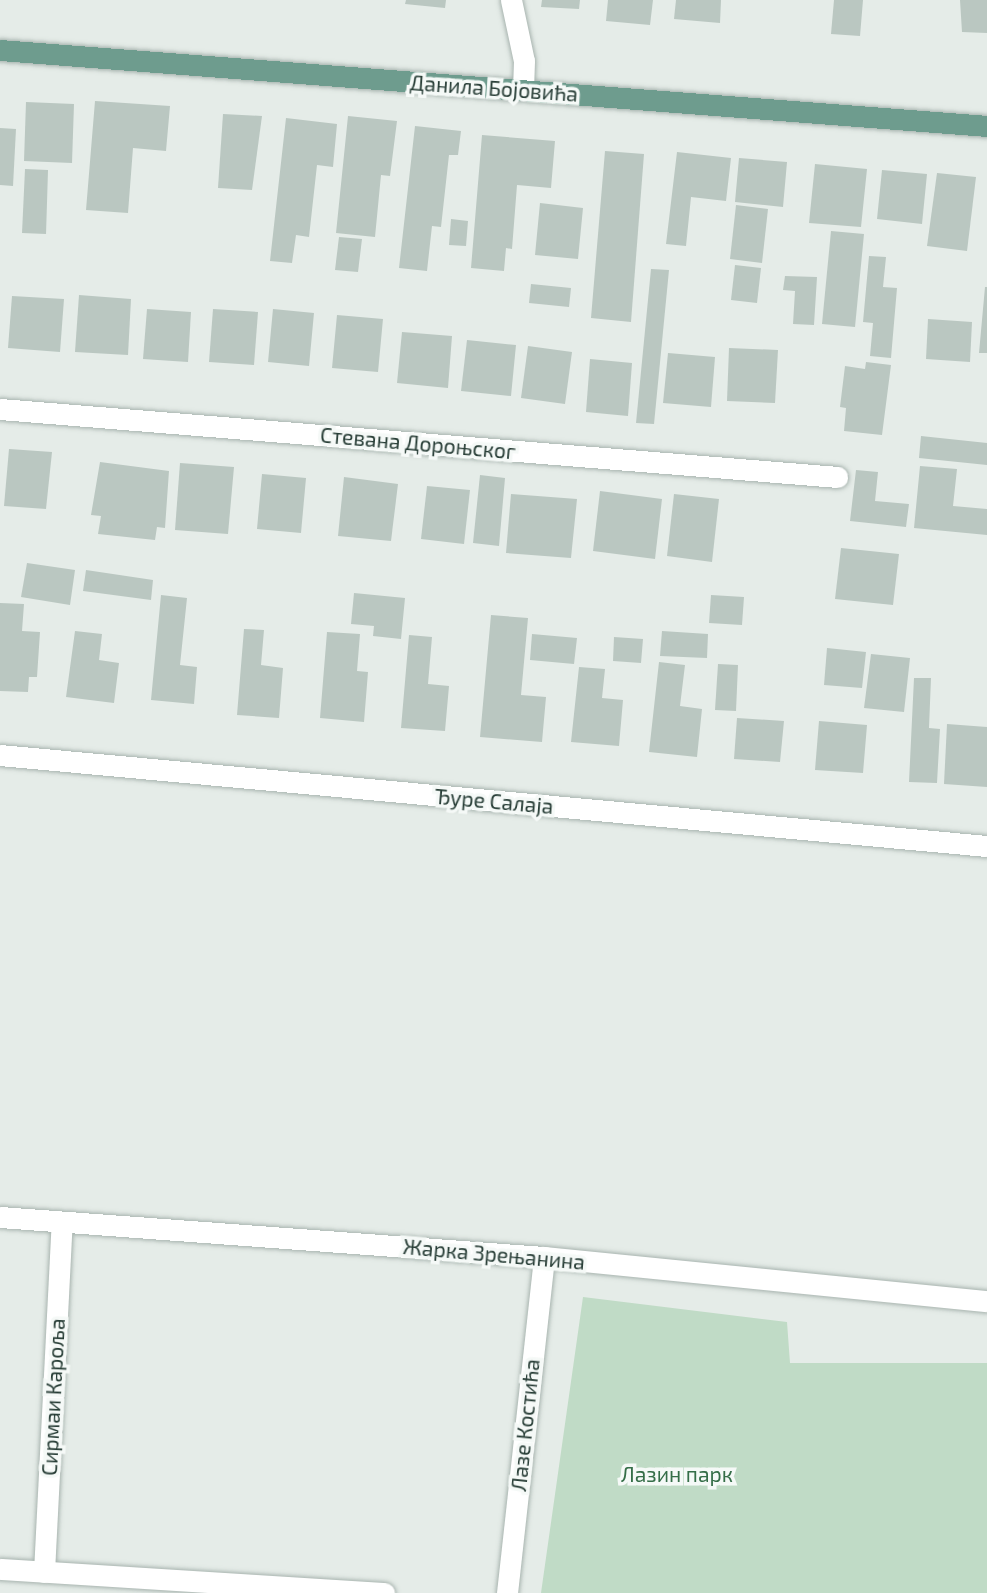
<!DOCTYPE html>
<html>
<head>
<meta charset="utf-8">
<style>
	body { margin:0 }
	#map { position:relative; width:987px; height:1593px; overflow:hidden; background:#e5ece8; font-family:"Exo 2",sans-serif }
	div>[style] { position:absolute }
	.green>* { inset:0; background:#c0dbc6 }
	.building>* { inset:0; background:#bac7c1 }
	.roads { filter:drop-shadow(0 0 2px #a8b4af) drop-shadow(0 0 2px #a8b4af) }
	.minor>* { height:21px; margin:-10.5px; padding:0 10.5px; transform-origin:10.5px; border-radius:10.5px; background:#fff }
	.major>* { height:21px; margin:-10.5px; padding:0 10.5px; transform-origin:10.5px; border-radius:10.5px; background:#6e9c8e }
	span { translate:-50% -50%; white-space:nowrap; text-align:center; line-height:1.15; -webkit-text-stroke:7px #f5f9f7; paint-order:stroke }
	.street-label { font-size:21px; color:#263c35 }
	.park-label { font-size:21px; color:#356e48 }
</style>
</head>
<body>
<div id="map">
	<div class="green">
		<i style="clip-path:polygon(583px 1297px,787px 1322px,790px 1363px,987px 1363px,987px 1593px,541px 1593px)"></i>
	</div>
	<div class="building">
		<i style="clip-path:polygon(406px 0,446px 0,445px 8px,405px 4px)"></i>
		<i style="clip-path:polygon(542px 0,580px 0,579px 9px,541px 7px)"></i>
		<i style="clip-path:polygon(608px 0,653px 0,650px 25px,606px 21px)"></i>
		<i style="clip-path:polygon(676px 0,721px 0,720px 23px,674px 19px)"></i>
		<i style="clip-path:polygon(834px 0,863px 0,860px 36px,831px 34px)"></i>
		<i style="clip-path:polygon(960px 0,987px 0,987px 33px,962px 32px)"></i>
		<i style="clip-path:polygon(95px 101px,170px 106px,166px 151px,133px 148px,128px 213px,86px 210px)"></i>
		<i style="clip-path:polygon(26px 102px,74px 104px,72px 163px,24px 161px)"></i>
		<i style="clip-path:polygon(223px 114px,262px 116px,252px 190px,218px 188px)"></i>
		<i style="clip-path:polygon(348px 116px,397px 121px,390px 176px,381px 175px,375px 237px,336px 233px)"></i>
		<i style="clip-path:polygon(286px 118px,337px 124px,333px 167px,317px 165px,309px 237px,296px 235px,292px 263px,270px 261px)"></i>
		<i style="clip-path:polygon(415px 126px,461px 131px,458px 155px,449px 155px,441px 227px,432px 226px,427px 271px,399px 268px)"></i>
		<i style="clip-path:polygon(0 128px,16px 129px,13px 186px,0 185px)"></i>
		<i style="clip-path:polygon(482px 135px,555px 141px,551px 188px,517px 185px,512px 249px,506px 248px,504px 271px,471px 268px)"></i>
		<i style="clip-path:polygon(605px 151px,644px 154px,631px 322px,591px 318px)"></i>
		<i style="clip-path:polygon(677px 152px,731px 158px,726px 201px,691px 197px,686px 246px,666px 244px)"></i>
		<i style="clip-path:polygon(739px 158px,787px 162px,783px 207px,735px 202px)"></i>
		<i style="clip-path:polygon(815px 164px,867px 169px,861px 227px,809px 223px)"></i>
		<i style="clip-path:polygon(25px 169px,48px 170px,46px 234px,22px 233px)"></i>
		<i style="clip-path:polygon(882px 170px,927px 174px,922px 224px,877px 219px)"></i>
		<i style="clip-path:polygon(937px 173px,976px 177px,967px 251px,927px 246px)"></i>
		<i style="clip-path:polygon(540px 203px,583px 208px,578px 259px,535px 255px)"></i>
		<i style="clip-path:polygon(736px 205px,768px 209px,762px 263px,730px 259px)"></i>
		<i style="clip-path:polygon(451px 219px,468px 221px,466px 246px,449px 245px)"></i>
		<i style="clip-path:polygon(831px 231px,864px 234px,855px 327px,822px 324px)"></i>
		<i style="clip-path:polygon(339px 237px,362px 239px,358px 272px,335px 270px)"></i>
		<i style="clip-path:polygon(869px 256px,886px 257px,883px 287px,897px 288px,891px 358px,870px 356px,873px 323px,863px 322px)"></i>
		<i style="clip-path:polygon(735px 265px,761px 268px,757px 303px,731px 300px)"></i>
		<i style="clip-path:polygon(651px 269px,669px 270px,654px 424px,636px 423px)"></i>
		<i style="clip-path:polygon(785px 276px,817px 277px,814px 325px,793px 324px,795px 291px,783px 290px)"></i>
		<i style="clip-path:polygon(531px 284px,571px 288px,569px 307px,529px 303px)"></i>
		<i style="clip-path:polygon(985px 287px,987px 287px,987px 353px,979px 353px)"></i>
		<i style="clip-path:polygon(79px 295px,131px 299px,128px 355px,75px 352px)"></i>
		<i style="clip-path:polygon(12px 296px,64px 299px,60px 352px,8px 348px)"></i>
		<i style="clip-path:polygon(147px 309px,191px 312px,188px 362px,143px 359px)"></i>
		<i style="clip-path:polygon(213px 309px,258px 312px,254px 365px,209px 362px)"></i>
		<i style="clip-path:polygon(273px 309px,314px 313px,309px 366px,268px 362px)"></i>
		<i style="clip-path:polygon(337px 315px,383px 319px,378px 372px,332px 368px)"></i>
		<i style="clip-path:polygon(928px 319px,972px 322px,970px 362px,926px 359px)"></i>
		<i style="clip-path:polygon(402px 332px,452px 336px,448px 388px,397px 383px)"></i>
		<i style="clip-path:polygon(467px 340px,516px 345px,511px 396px,461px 391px)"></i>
		<i style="clip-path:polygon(528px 346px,572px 352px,565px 404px,521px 398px)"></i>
		<i style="clip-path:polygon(729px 348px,778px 350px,775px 403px,727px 401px)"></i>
		<i style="clip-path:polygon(668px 353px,715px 357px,711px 407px,663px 403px)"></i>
		<i style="clip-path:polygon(590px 359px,632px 363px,628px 416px,586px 412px)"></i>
		<i style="clip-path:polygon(866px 362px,891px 365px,882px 435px,844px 431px,846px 408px,840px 407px,845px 366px,865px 369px)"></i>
		<i style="clip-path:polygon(921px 436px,987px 443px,987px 465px,919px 458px)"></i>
		<i style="clip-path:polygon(9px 449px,52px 452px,46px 509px,4px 506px)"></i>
		<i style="clip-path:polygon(100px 462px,169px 471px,165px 528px,157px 527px,155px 540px,98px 534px,101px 516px,91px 515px)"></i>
		<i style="clip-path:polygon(180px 463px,234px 467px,228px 534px,175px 530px)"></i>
		<i style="clip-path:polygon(920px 466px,957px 469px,953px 506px,987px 509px,987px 535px,914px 528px)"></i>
		<i style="clip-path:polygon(856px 470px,878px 472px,875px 501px,909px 504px,906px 527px,850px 521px)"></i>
		<i style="clip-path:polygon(262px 474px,306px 478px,301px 533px,257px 529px)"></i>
		<i style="clip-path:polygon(480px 475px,505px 478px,499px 546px,473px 543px)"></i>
		<i style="clip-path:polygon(344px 477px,398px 484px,391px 541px,338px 536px)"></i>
		<i style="clip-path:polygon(427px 486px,470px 490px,464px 544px,421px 539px)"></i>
		<i style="clip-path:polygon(600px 491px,662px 499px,655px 559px,593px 551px)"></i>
		<i style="clip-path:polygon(511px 494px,577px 499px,571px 558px,506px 553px)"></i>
		<i style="clip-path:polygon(674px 494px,719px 499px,712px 562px,667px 556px)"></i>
		<i style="clip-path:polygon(841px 548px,899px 554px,893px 605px,835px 599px)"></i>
		<i style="clip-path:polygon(27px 563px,75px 570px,70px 605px,21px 597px)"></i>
		<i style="clip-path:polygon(86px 570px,153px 580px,151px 600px,83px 591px)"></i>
		<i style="clip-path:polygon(354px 593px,405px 598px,401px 639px,373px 636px,374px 626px,351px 624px)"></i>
		<i style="clip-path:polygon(161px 595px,187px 598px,180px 665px,197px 667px,194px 704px,151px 700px)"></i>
		<i style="clip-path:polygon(711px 595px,744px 597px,742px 625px,709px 623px)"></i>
		<i style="clip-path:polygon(0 603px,24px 604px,22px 631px,40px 632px,37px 677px,29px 677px,28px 692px,0 691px)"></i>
		<i style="clip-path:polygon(491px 615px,528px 618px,521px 695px,546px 697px,542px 742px,480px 737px)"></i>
		<i style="clip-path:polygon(244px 629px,264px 630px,261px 665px,283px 668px,279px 718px,237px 715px)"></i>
		<i style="clip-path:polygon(75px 631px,102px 634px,99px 660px,119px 663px,114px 703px,66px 697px)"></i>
		<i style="clip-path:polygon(662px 631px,708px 634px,707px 658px,660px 656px)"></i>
		<i style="clip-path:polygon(327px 632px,360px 634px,357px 671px,368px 672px,364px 722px,320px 718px)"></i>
		<i style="clip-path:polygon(532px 634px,577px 638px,574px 664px,530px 660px)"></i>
		<i style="clip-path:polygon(409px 635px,432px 637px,428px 684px,449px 686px,445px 731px,401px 728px)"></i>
		<i style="clip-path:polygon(614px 637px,643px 639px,641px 663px,613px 661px)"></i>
		<i style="clip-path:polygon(827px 648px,866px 652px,862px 688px,824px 685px)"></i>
		<i style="clip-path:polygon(871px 654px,910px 658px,904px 712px,864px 708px)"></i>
		<i style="clip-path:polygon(659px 662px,685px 665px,680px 706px,702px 709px,697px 757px,649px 752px)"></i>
		<i style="clip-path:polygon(718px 664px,738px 665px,736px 711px,715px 710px)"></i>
		<i style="clip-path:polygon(579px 667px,605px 669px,602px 698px,623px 700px,619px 746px,571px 742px)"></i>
		<i style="clip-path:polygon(914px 678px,931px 678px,929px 728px,940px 729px,937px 783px,909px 782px)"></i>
		<i style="clip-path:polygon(737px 718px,784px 721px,780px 762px,734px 759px)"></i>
		<i style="clip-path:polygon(819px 721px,867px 725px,863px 773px,815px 770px)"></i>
		<i style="clip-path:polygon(947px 724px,987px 727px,987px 787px,944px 784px)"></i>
	</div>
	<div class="roads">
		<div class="minor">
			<i style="left:511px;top:0;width:62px;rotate:78deg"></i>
			<i style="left:524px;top:61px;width:29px;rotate:92deg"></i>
			<i style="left:0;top:409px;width:840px;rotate:4.64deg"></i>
			<i style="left:0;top:755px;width:991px;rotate:5.27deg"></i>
			<i style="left:0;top:1217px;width:545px;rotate:4.21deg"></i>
			<i style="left:544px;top:1257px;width:445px;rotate:5.7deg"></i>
			<i style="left:0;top:1569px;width:385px;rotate:3.6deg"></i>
			<i style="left:44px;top:1572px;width:350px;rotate:-87.1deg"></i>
			<i style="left:507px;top:1593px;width:338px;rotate:-83.7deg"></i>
		</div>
		<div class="major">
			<i style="left:0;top:50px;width:990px;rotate:4.4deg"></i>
		</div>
	</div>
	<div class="street-label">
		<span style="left:494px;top:88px;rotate:4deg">Данила Бојовића</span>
		<span style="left:418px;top:443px;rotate:5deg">Стевана Дороњског</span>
		<span style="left:494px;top:801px;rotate:5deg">Ђуре Салаја</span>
		<span style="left:494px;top:1254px;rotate:5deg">Жарка Зрењанина</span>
		<span style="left:53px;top:1397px;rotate:-87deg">Сирмаи Кароља</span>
		<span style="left:525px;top:1425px;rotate:-84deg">Лазе Костића</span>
	</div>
	<div class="park-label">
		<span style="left:677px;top:1474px">Лазин парк</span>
	</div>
</div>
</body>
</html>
